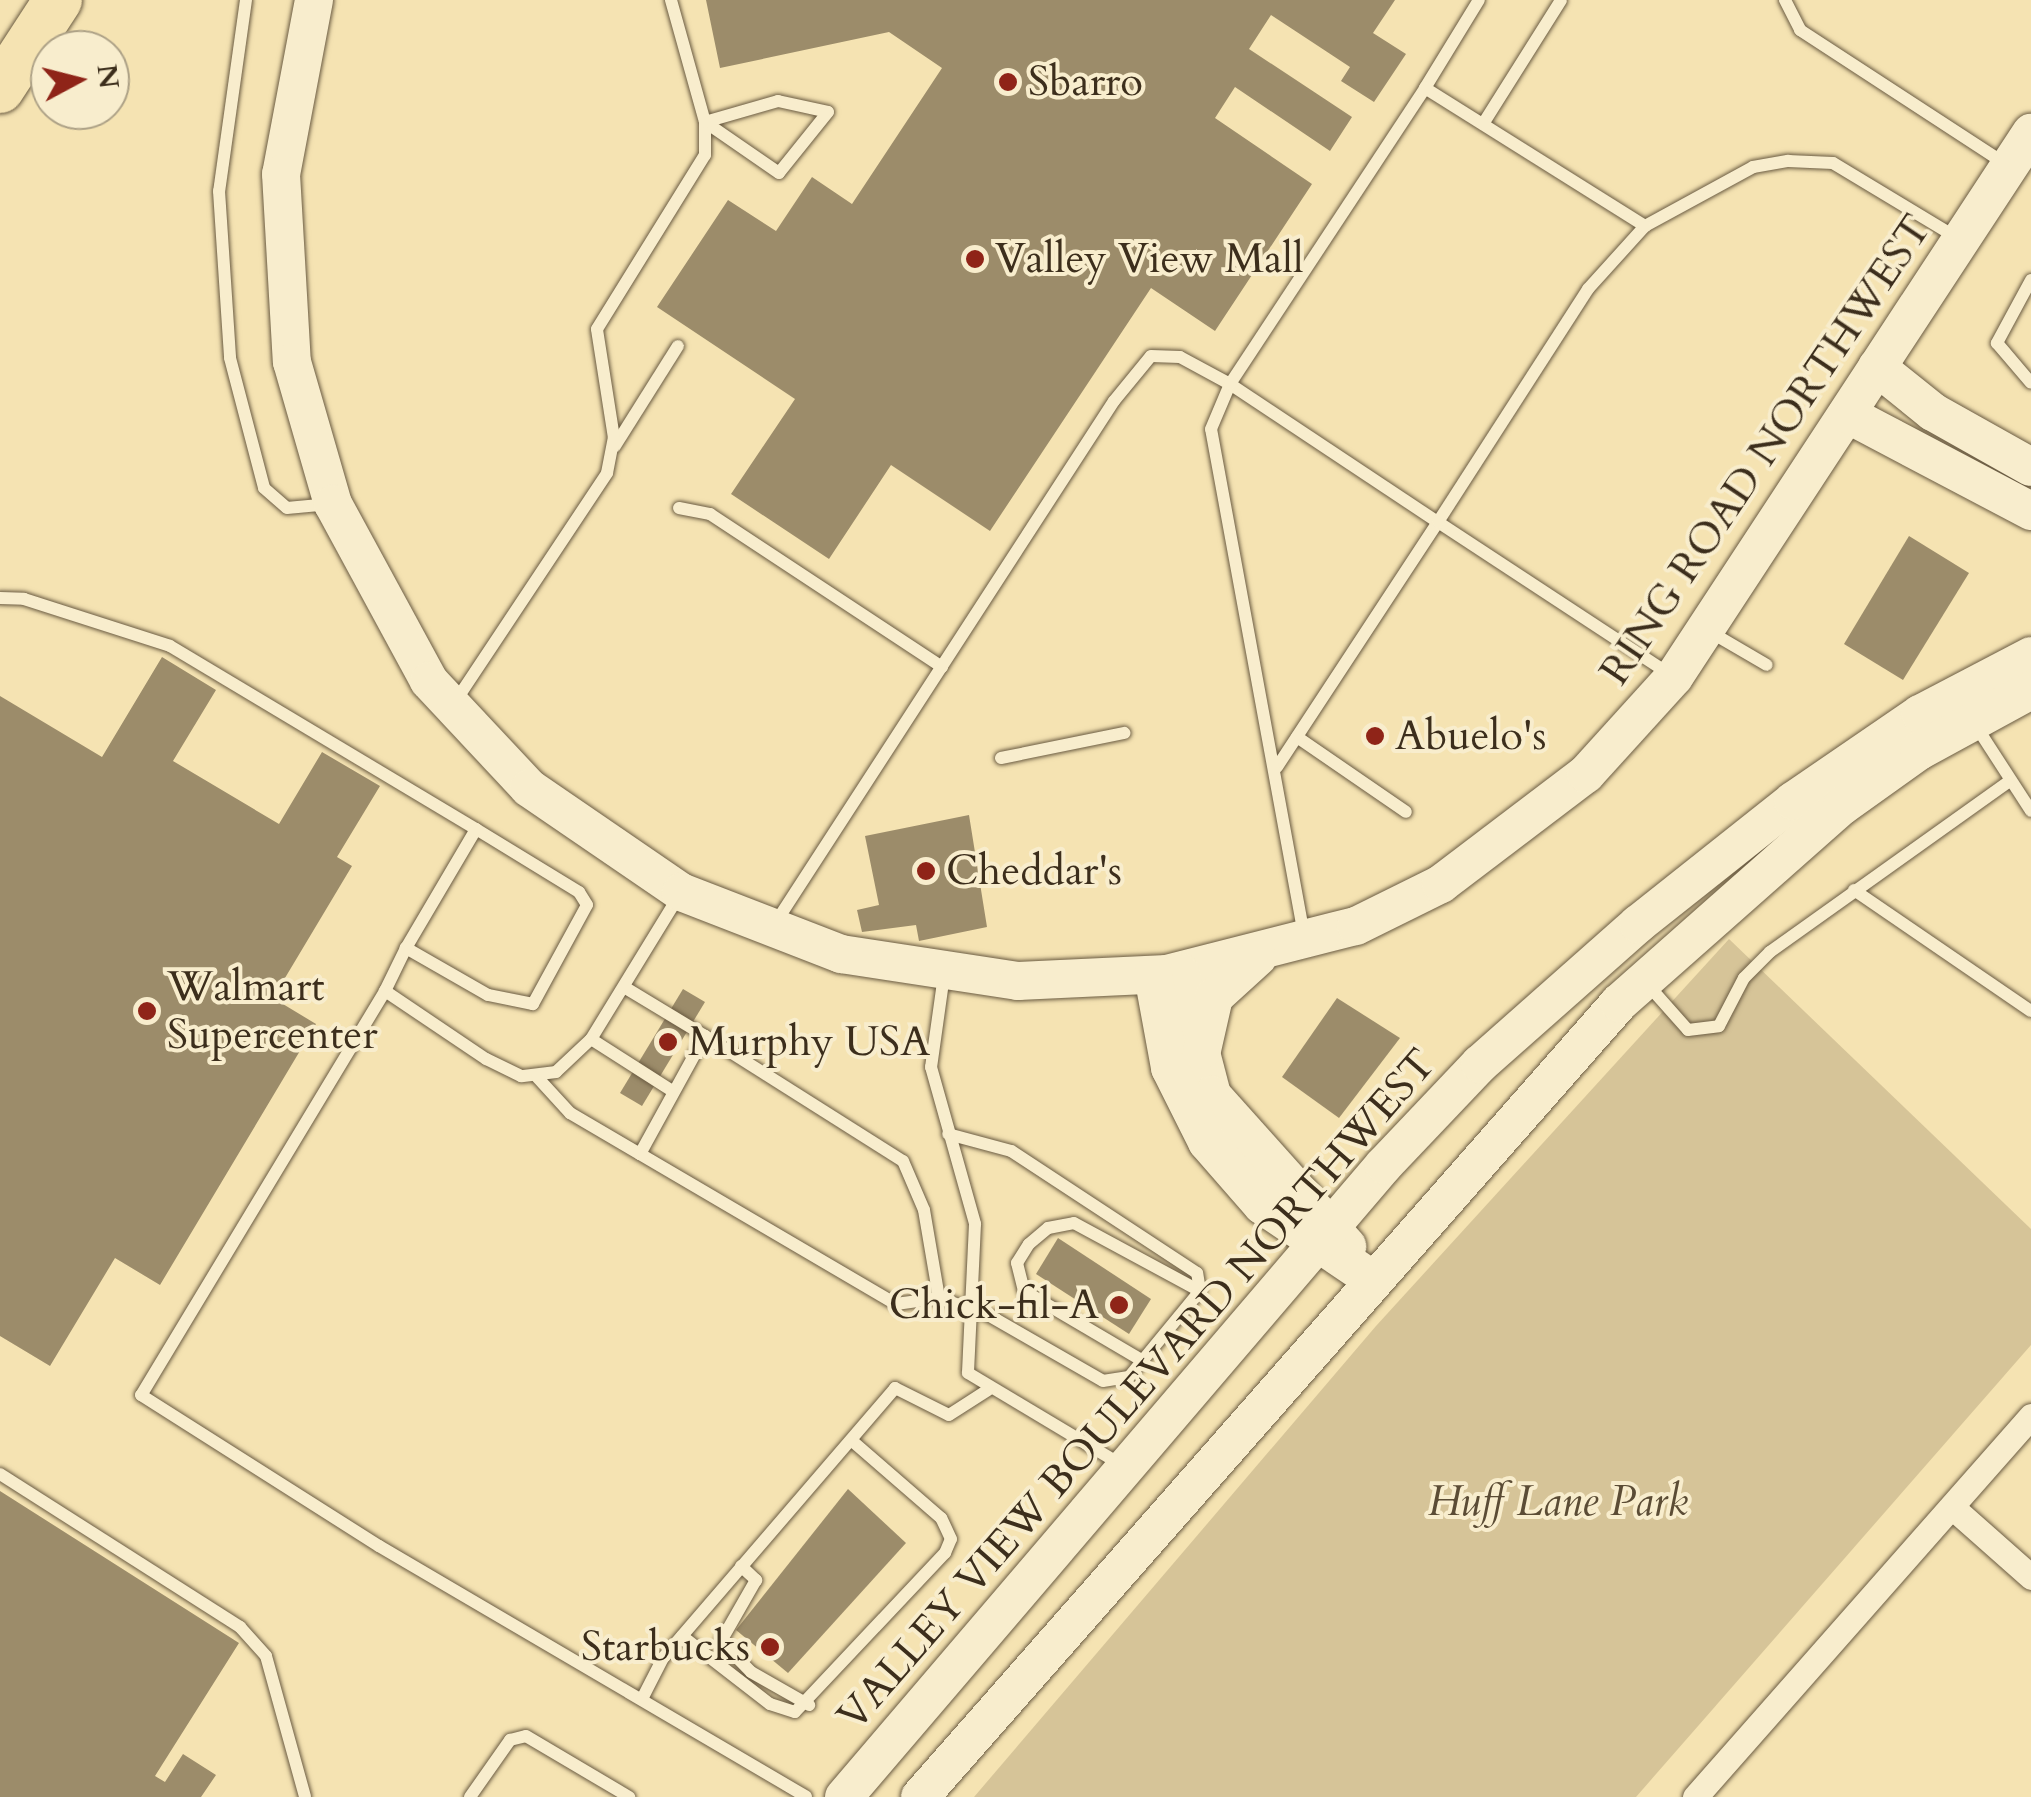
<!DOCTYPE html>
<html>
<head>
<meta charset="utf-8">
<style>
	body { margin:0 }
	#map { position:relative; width:2031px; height:1797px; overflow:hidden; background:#f5e3b2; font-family:Cardo,serif }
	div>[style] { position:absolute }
	.green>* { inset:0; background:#d6c498 }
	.building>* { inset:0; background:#9c8c6a }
	.roads { filter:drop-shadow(0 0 2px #6a5b42) drop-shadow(0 0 2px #6a5b42) }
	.lane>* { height:12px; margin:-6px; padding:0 6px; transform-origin:6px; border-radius:6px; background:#f8edcd }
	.street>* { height:25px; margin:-12.5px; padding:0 12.5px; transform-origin:12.5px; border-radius:12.5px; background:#f8edcd }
	.secondary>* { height:38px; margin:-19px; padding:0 19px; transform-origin:19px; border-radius:19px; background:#f8edcd }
	.highway>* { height:48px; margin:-24px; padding:0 24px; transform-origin:24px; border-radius:24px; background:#f5e3b2 }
	.dots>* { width:28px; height:28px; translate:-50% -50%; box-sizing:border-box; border:5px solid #f8edcd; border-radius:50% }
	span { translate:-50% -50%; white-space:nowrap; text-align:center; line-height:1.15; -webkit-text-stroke:8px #f8edcd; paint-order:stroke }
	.poi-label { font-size:42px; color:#3c2e1c }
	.left { translate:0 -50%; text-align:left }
	.right { translate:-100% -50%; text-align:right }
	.street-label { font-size:42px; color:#3c2e1c }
	.park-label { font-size:42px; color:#5b4c35; font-style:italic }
	.north { position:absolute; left:30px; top:30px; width:100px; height:100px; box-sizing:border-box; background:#f8edcd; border:2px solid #ada186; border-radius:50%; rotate:83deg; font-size:28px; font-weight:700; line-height:40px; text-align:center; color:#3c2e1c }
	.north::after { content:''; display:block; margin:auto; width:35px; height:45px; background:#8f2418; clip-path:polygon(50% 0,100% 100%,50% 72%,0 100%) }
</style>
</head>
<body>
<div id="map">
	<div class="green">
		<i style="clip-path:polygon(1729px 939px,2031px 1229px,2031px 1345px,1636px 1797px,974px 1797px,1376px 1326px)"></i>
	</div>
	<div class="building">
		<i style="clip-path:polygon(706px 0,1395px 0,1373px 33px,1406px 54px,1374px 102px,1341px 81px,1350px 67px,1271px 15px,1249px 49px,1352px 117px,1330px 151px,1235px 87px,1215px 118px,1312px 184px,1215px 331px,1151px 288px,990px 531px,891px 465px,829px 559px,731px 494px,795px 399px,657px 307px,728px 200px,776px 231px,812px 177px,852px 204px,942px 68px,889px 32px,720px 68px)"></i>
		<i style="clip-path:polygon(1909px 536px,1969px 573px,1903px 680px,1844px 644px)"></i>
		<i style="clip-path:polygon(162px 657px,216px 690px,173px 761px,279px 824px,322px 752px,380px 786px,337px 857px,352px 866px,273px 998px,316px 1024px,160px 1285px,115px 1258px,50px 1366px,0 1336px,0 696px,102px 757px)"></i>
		<i style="clip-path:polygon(969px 815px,987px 927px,919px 941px,916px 925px,862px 932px,857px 910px,879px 905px,865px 836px)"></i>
		<i style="clip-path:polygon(683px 989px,705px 1002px,642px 1106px,620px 1093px)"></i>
		<i style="clip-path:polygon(1337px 998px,1400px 1038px,1339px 1118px,1282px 1077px)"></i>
		<i style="clip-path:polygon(1058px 1238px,1151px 1299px,1129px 1334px,1036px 1274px)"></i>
		<i style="clip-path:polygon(848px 1489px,906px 1543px,788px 1673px,736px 1630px)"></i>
		<i style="clip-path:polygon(0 1491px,239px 1643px,155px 1776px,165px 1782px,183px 1754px,216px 1775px,201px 1797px,0 1797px)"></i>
	</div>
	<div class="roads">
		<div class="lane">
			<i style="left:246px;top:0;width:193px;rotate:98deg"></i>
			<i style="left:219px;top:191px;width:167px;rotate:86.2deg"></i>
			<i style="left:230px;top:358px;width:134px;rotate:75.3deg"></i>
			<i style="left:264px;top:488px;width:30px;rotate:41deg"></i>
			<i style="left:287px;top:508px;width:43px;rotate:-5.3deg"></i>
			<i style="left:1785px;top:0;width:34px;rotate:63deg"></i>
			<i style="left:1800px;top:30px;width:247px;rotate:33.1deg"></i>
			<i style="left:1425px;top:88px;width:103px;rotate:-58.5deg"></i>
			<i style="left:778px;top:101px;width:51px;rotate:12.4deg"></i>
			<i style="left:828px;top:112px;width:78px;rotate:128.8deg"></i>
			<i style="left:779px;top:173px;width:90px;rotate:-145.4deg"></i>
			<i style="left:705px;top:122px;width:76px;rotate:-16deg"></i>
			<i style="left:1483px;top:124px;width:146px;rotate:-57.8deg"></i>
			<i style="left:2031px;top:280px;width:72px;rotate:118.4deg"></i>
			<i style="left:1997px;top:343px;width:52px;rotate:49.6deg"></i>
			<i style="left:615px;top:446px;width:118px;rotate:-57.8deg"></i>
			<i style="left:679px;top:508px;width:32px;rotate:11deg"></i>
			<i style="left:710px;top:514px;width:278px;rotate:33.4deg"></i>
			<i style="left:0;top:598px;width:24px;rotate:2deg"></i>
			<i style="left:24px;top:599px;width:153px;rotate:17.8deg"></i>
			<i style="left:170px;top:646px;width:357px;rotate:30.9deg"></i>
			<i style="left:1707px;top:630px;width:69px;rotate:30.3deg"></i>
			<i style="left:455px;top:702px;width:275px;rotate:-56.4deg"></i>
			<i style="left:607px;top:473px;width:36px;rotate:-79deg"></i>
			<i style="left:614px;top:438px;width:110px;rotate:-98.9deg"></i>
			<i style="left:597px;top:329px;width:205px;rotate:-58.2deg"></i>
			<i style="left:705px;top:155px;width:33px;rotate:-90deg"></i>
			<i style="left:705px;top:122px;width:127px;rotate:-105.6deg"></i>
			<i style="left:1976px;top:726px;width:101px;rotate:57.1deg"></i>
			<i style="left:1297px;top:737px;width:132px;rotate:34.5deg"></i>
			<i style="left:1001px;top:758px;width:126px;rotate:-11.5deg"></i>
			<i style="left:1277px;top:767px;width:293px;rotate:-56.7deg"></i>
			<i style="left:1438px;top:522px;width:280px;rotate:33.3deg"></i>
			<i style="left:1854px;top:890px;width:214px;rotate:34.4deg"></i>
			<i style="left:680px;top:894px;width:170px;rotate:121.5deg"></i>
			<i style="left:591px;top:1039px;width:48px;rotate:136.7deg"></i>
			<i style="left:556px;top:1072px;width:35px;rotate:173deg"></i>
			<i style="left:521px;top:1076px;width:39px;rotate:-154deg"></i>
			<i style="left:486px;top:1059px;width:122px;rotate:-146deg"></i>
			<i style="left:385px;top:991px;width:472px;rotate:121.1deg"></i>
			<i style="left:141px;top:1395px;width:282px;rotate:32.4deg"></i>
			<i style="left:379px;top:1546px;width:495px;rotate:30.4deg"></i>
			<i style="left:776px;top:922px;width:621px;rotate:-57.03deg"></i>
			<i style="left:1114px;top:401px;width:58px;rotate:-50.6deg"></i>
			<i style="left:1151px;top:356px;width:29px;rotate:2deg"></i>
			<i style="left:1180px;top:357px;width:57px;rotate:28.4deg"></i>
			<i style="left:1230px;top:384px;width:250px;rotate:33.6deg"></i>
			<i style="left:1438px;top:522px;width:277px;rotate:-57.2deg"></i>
			<i style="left:1588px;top:289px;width:85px;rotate:-47.9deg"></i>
			<i style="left:1645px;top:226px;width:123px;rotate:-28.6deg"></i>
			<i style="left:1753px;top:167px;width:36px;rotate:-10deg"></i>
			<i style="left:1788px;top:161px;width:45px;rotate:2.5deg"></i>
			<i style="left:1833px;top:163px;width:147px;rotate:31.1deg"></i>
			<i style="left:1304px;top:935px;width:514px;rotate:-100.41deg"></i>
			<i style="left:1211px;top:429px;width:49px;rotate:-67.1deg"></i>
			<i style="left:1230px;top:384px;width:354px;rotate:-56.6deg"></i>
			<i style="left:1425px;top:88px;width:260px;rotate:32.1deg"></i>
			<i style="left:944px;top:975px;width:93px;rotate:98deg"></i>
			<i style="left:931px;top:1067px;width:163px;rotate:74.3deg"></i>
			<i style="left:975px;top:1224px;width:149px;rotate:92.7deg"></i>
			<i style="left:968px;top:1373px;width:179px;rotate:30.9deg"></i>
			<i style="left:1648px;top:985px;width:60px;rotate:48.4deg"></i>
			<i style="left:1688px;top:1030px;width:31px;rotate:-7deg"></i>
			<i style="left:1719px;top:1026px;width:54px;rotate:-62.5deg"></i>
			<i style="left:1744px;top:978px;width:37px;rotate:-45deg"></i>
			<i style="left:1770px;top:952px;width:292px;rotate:-35.5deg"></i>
			<i style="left:624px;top:987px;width:95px;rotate:31.2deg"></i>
			<i style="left:385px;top:991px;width:48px;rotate:-64deg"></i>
			<i style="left:406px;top:948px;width:138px;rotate:-59.5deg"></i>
			<i style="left:476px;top:829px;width:121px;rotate:31.5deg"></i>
			<i style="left:579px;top:892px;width:15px;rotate:58deg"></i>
			<i style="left:587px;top:905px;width:113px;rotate:118.6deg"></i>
			<i style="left:533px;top:1004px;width:46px;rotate:-168.7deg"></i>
			<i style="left:488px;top:995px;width:95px;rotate:-150.2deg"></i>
			<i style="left:591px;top:1039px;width:98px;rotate:32.6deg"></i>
			<i style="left:537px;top:1077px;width:49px;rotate:47.5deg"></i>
			<i style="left:570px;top:1113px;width:81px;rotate:30.4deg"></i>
			<i style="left:640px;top:1154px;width:135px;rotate:-61.2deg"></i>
			<i style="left:705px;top:1036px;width:234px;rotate:32.3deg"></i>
			<i style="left:903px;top:1161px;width:53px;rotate:66.8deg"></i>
			<i style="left:924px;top:1210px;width:89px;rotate:80.3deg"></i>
			<i style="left:939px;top:1298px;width:54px;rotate:19.4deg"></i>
			<i style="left:990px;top:1316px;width:130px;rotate:29.9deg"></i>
			<i style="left:1103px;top:1381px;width:26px;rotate:-9deg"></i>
			<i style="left:1129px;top:1377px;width:112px;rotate:-50.5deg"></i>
			<i style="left:1200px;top:1291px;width:18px;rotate:-99deg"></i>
			<i style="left:1197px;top:1273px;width:222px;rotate:-146.7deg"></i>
			<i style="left:1011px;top:1151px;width:65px;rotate:-164.9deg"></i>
			<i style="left:640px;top:1154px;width:297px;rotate:30.4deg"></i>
			<i style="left:896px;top:1304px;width:43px;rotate:-7.9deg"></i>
			<i style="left:1143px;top:1361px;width:138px;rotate:-149.5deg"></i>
			<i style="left:1024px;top:1291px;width:29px;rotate:-104deg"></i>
			<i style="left:1017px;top:1263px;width:22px;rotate:-58deg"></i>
			<i style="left:1029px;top:1244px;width:25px;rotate:-40deg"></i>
			<i style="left:1048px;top:1228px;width:26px;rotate:-11deg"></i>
			<i style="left:1074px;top:1223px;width:143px;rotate:28.4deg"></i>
			<i style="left:0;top:1474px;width:285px;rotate:32.5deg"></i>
			<i style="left:240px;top:1627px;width:39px;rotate:48deg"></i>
			<i style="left:266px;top:1656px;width:146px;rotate:74.5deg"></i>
			<i style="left:741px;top:1566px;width:21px;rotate:43deg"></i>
			<i style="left:756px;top:1580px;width:70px;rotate:119.8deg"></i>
			<i style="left:721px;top:1641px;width:43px;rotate:45.9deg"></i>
			<i style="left:751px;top:1672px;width:67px;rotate:29.6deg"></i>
			<i style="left:682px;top:1636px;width:111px;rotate:37.7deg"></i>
			<i style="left:770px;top:1704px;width:26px;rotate:18deg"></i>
			<i style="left:795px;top:1712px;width:219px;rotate:-46.7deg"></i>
			<i style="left:945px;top:1553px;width:15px;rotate:-67deg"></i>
			<i style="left:951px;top:1539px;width:23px;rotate:-115deg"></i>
			<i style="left:941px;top:1518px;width:119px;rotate:-139.1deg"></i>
			<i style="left:642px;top:1699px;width:46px;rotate:-62.9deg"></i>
			<i style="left:663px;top:1658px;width:356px;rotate:-49.3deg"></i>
			<i style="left:895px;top:1388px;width:60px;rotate:26.6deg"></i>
			<i style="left:949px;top:1415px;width:46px;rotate:-32.7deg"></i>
			<i style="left:470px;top:1797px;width:70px;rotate:-54.9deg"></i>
			<i style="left:510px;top:1740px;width:16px;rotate:-14deg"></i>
			<i style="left:526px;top:1736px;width:120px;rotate:30.6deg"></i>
		</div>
		<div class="street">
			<i style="left:1952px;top:1507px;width:106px;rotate:41.5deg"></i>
			<i style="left:1695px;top:1797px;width:508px;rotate:-48.59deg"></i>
		</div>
		<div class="secondary">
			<i style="left:314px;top:0;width:177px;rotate:100.7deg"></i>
			<i style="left:281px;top:174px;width:188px;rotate:86.7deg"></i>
			<i style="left:292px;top:362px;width:148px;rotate:73.9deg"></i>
			<i style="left:333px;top:504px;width:201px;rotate:61.5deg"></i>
			<i style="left:429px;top:681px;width:146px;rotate:46.9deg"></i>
			<i style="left:529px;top:788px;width:184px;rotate:34.4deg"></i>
			<i style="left:681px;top:892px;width:172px;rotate:21.2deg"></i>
			<i style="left:841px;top:954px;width:179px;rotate:8.7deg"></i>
			<i style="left:1018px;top:981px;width:149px;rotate:-2.7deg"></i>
			<i style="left:1167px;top:974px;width:195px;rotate:-14.3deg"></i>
			<i style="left:1356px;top:926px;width:95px;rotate:-26.3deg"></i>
			<i style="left:1441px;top:884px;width:182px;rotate:-37.2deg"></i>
			<i style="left:1586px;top:774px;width:131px;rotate:-47.8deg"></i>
			<i style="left:1674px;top:677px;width:651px;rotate:-56.73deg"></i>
			<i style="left:1877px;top:367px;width:72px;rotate:38.8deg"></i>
			<i style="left:1933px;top:412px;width:112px;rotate:29.3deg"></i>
			<i style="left:1847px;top:414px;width:208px;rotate:27.8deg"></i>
			<i style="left:1180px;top:972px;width:127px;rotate:75.4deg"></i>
			<i style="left:1212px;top:1095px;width:203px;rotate:48.2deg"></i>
			<i style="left:1153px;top:975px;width:95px;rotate:79.6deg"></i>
			<i style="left:1170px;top:1068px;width:83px;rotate:63.4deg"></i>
			<i style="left:1207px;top:1142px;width:84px;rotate:48.9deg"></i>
			<i style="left:1262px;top:1205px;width:134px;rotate:34deg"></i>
			<i style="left:1202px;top:1050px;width:54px;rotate:-77.2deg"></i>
			<i style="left:1214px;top:997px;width:59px;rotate:-42.3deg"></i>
			<i style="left:844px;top:1797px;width:831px;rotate:-49.49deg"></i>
			<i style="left:1384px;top:1165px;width:139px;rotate:-46.5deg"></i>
			<i style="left:1480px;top:1064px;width:211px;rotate:-41.5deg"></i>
			<i style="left:1638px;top:924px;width:198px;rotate:-38.4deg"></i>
			<i style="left:1793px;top:801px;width:154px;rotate:-34.4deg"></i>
			<i style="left:1920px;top:714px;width:125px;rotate:-27.6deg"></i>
			<i style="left:920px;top:1797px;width:1058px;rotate:-48.64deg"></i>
			<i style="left:1619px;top:1003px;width:298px;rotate:-41.5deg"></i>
			<i style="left:1842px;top:806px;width:95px;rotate:-35.5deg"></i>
			<i style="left:1919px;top:751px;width:128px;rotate:-28.6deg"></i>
		</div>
		<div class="highway">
			<i style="left:0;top:89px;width:106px;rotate:-56.9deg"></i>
		</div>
	</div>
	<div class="dots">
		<i style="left:1008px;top:82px;background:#8f2418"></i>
		<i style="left:975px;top:259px;background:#8f2418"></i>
		<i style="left:1375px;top:736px;background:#8f2418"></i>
		<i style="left:926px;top:871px;background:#8f2418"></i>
		<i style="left:147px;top:1011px;background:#8f2418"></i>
		<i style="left:668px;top:1042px;background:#8f2418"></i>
		<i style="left:1119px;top:1305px;background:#8f2418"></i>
		<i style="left:770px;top:1647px;background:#8f2418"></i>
	</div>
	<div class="poi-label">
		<span class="left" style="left:1028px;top:82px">Sbarro</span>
		<span class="left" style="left:995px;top:259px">Valley View Mall</span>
		<span class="left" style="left:1395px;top:736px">Abuelo's</span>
		<span class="left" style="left:946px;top:871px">Cheddar's</span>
		<span class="left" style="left:167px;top:1011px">Walmart<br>Supercenter</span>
		<span class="left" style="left:688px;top:1042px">Murphy USA</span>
		<span class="right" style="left:1099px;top:1305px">Chick-fil-A</span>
		<span class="right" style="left:750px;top:1647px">Starbucks</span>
	</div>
	<div class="street-label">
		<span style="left:1766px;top:450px;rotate:-56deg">RING ROAD NORTHWEST</span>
		<span style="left:1137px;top:1390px;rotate:-49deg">VALLEY VIEW BOULEVARD NORTHWEST</span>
	</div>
	<div class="park-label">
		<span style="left:1558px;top:1502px">Huff Lane Park</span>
	</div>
	<div class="north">N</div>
</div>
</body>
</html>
